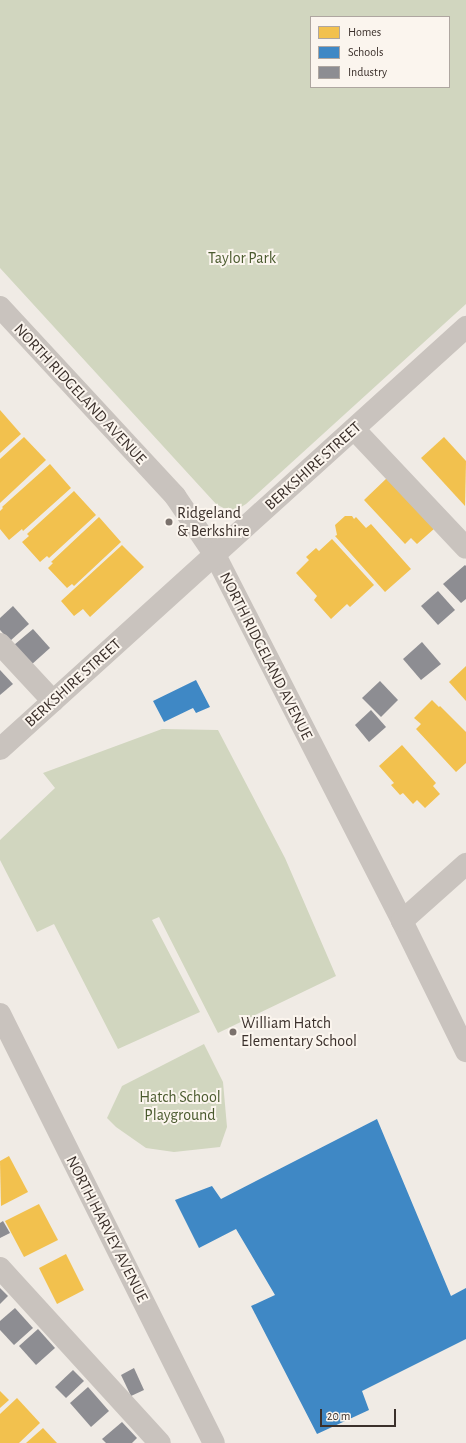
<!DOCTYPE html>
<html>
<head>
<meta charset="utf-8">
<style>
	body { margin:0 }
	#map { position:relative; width:466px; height:1443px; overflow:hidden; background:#f0ebe5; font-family:"Alegreya Sans",sans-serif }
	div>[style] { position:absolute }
	.green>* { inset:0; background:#d1d6bf }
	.homes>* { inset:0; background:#f2c14e }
	.schools>* { inset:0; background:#3f88c5 }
	.industry>* { inset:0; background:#8d8d92 }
	.minor>* { height:22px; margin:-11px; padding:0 11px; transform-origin:11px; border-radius:11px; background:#c9c3be }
	.dots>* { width:11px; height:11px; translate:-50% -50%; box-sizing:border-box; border:2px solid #fbf5ee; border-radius:50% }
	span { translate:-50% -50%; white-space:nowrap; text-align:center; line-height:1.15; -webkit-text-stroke:4px #fbf5ee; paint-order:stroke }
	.park-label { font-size:16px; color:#4a5a2e }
	.street-label { font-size:16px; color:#3b302b }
	.poi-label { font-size:16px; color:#3b302b }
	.left { translate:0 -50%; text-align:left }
	.legend { position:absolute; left:310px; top:16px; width:140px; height:72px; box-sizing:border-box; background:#fbf5ee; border:1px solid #aea6a0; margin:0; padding:5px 7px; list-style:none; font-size:12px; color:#3b302b }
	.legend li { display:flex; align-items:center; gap:8px; height:20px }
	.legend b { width:20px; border:1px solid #aea6a0 }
	.scale { position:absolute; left:320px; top:1409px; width:76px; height:18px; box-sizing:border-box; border:2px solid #3b302b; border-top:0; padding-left:5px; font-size:12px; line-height:14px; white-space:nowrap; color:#3b302b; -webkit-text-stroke:3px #fbf5ee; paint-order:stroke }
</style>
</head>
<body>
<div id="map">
	<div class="green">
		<i style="clip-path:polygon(evenodd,0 0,466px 0,466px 304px,246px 504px,238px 509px,229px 511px,216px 504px,0 268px,0 0,311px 17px,449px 17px,449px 87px,311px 87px,311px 17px)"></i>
		<i style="clip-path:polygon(162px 729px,218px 730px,285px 858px,336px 976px,218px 1033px,159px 917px,152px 920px,200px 1012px,118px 1049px,54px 924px,37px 932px,0 860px,0 840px,55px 788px,43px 773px)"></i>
		<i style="clip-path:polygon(204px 1044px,223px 1082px,227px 1127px,220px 1147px,174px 1152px,146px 1148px,116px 1127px,107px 1118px,122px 1086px)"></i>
	</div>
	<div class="homes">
		<i style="clip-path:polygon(0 410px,21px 434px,0 453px)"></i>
		<i style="clip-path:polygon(24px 437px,46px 460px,0 503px,0 459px)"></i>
		<i style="clip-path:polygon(444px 437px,466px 461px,465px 506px,421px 458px)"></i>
		<i style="clip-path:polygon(50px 464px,71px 488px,23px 531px,22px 529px,9px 540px,0 529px,0 511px,3px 508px,2px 507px)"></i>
		<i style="clip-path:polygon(388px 477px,435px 528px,417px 544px,411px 538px,405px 544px,364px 500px)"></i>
		<i style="clip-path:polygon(74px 491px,96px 515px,49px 558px,47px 556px,40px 562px,22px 542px,29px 536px,27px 534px)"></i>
		<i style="clip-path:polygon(345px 516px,352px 516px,354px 519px,356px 517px,366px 528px,371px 524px,411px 569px,385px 592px,335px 536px,337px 535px,335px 525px)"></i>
		<i style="clip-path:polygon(99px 517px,121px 542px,74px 586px,72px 584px,67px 588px,48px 568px,53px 563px,51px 562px)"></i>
		<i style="clip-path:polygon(332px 539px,374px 585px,350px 607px,347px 604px,331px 619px,314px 600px,317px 596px,296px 573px,309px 560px,306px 557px,316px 548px,319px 551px)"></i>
		<i style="clip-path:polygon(122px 545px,144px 567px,90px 617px,83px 609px,74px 616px,61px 601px)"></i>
		<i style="clip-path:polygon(466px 666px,466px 701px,449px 682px)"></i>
		<i style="clip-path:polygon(432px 700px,439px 707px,440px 706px,466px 732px,466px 763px,456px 772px,416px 729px,421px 724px,414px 718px)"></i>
		<i style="clip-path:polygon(402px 745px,436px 783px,433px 786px,440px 794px,425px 808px,417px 800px,413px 804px,403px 793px,400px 795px,391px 785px,394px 783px,379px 766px)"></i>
		<i style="clip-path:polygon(9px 1156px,28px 1192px,1px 1206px,0 1161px)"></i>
		<i style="clip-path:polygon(39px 1204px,58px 1240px,24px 1257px,5px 1221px)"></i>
		<i style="clip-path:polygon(66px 1254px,84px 1290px,57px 1304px,39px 1268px)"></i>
		<i style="clip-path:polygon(0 1391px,9px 1400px,0 1408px)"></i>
		<i style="clip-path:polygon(17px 1398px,40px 1423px,19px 1443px,0 1443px,0 1414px)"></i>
		<i style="clip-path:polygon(43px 1428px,57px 1443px,26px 1443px)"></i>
	</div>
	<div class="schools">
		<i style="clip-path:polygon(196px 680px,210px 707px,196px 713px,193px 708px,164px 722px,153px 701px)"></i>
		<i style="clip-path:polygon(377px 1119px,451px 1296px,466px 1288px,466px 1339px,362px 1391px,369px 1410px,317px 1434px,251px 1306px,275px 1295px,236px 1229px,199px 1248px,175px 1200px,212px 1186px,221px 1199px)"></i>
	</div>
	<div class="industry">
		<i style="clip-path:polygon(465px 565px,466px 566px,466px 599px,461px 603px,443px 584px)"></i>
		<i style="clip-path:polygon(438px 591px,455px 610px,438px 625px,421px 606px)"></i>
		<i style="clip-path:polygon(13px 606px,29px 624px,10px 641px,0 630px,0 618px)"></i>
		<i style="clip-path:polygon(33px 629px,50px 648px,31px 665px,14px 645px)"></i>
		<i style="clip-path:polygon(422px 642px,441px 664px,421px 680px,403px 659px)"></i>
		<i style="clip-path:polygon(0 670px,13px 684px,0 695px)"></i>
		<i style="clip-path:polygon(380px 681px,398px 700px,381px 717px,362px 698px)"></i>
		<i style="clip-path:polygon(371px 710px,386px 727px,369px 742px,355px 725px)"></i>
		<i style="clip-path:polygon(3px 1221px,10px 1233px,0 1238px,0 1223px)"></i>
		<i style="clip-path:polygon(0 1288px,8px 1296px,0 1304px)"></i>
		<i style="clip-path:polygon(15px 1308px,33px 1328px,14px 1345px,0 1330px,0 1321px)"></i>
		<i style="clip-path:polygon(38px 1329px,55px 1348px,36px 1365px,19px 1346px)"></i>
		<i style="clip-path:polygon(134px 1368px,144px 1390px,131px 1396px,121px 1375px)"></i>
		<i style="clip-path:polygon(73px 1370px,84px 1381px,66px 1398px,55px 1387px)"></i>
		<i style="clip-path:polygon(88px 1387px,109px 1411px,91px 1427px,70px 1403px)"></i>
		<i style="clip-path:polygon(122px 1422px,137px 1438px,132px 1443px,106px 1443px,102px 1439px)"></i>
	</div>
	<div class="minor">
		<i style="left:0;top:307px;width:258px;rotate:47.2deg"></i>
		<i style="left:175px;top:496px;width:71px;rotate:55.9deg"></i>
		<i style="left:215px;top:555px;width:411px;rotate:62.9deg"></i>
		<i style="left:402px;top:921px;width:145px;rotate:63.8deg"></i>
		<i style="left:354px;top:429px;width:163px;rotate:46.7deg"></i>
		<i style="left:0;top:644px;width:78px;rotate:47.1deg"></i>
		<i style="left:0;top:749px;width:629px;rotate:-42.16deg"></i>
		<i style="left:402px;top:921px;width:86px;rotate:-41.7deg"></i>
		<i style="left:0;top:1014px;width:479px;rotate:63.5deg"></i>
		<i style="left:0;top:1268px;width:237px;rotate:47.6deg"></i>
	</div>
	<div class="dots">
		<i style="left:169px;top:522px;background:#7a716c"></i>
		<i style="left:233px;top:1032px;background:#7a716c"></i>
	</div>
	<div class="park-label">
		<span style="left:242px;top:258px">Taylor Park</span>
		<span style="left:180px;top:1106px">Hatch School<br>Playground</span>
	</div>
	<div class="street-label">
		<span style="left:80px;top:394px;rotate:47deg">NORTH RIDGELAND AVENUE</span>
		<span style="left:313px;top:466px;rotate:-42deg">BERKSHIRE STREET</span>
		<span style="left:266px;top:656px;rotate:63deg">NORTH RIDGELAND AVENUE</span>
		<span style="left:73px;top:683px;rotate:-42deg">BERKSHIRE STREET</span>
		<span style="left:107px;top:1229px;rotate:63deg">NORTH HARVEY AVENUE</span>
	</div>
	<div class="poi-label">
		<span class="left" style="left:177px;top:522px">Ridgeland<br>&amp; Berkshire</span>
		<span class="left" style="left:241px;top:1032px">William Hatch<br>Elementary School</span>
	</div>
	<ul class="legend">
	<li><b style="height:11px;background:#f2c14e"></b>Homes</li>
	<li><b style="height:11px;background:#3f88c5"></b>Schools</li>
	<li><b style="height:11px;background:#8d8d92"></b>Industry</li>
	</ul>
	<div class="scale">20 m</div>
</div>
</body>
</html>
